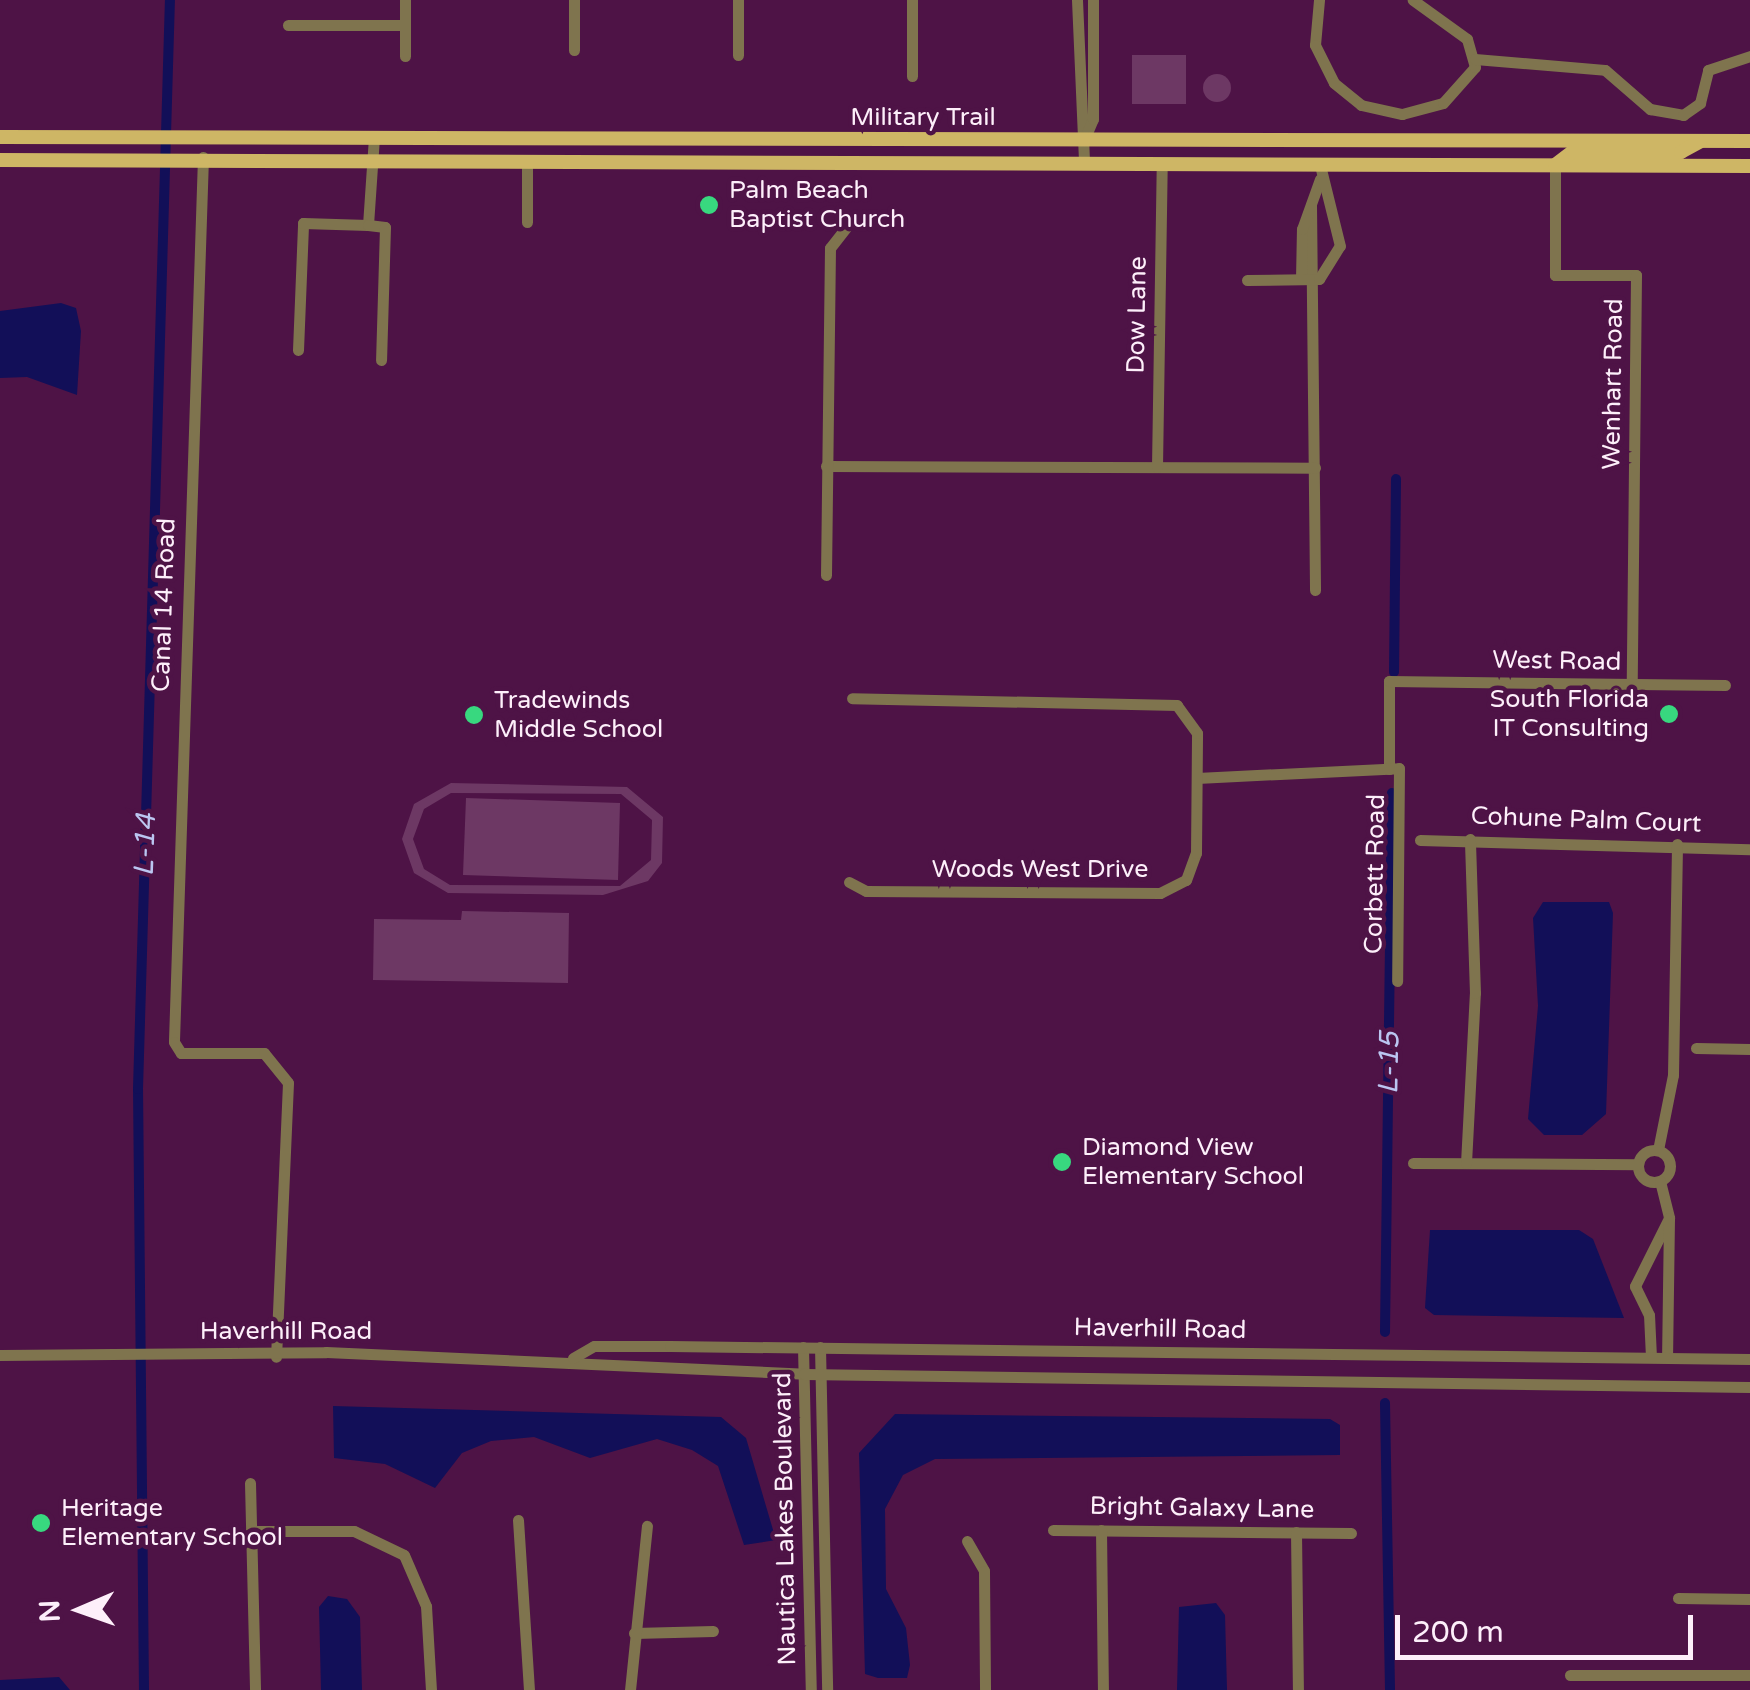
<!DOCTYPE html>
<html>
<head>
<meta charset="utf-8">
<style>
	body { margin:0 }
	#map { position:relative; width:1750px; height:1690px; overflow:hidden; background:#4e1346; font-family:"Varela Round",sans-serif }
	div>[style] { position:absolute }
	.green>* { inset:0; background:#6d3864 }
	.round { border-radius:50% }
	.water>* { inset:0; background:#120f58 }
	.canal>* { height:10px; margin:-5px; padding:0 5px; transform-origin:5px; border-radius:5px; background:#120f58 }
	.minor>* { height:11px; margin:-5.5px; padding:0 5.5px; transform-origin:5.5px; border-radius:5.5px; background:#7f744e }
	.minor>.ring { margin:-5.5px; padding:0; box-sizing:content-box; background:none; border:11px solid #7f744e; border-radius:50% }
	.major>* { height:14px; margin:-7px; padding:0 7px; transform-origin:7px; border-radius:7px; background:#ceb665 }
	.dots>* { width:28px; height:28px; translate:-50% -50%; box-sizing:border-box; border:5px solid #4e1346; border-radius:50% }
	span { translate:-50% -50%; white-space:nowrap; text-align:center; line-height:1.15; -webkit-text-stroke:9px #4e1346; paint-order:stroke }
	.street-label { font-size:25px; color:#fdeffa }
	.poi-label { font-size:25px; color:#fdeffa }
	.left { translate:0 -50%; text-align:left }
	.right { translate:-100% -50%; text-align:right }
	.water-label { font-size:28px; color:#bbc6f1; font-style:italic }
	.north { position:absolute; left:30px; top:1560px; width:100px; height:100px; -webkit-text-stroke:8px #4e1346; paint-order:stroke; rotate:268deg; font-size:28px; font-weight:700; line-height:40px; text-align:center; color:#fdeffa }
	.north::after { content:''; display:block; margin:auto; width:35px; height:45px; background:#fdeffa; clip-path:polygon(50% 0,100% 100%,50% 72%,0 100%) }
	.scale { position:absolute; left:1395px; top:1615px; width:298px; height:45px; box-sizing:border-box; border:5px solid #fdeffa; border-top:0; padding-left:12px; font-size:30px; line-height:35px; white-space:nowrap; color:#fdeffa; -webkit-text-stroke:8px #4e1346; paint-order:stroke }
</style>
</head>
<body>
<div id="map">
	<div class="green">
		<i style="clip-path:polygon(1132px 55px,1186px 55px,1186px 104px,1132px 104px)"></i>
		<i class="round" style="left:1203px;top:74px;width:28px;height:28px"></i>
		<i style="clip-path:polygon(evenodd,451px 783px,627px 787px,663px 817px,662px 863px,648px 881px,603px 895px,448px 893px,414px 873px,402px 839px,414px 804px,451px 783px,451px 793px,621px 794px,652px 820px,651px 860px,620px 886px,450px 885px,424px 869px,413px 839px,424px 809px,451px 793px)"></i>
		<i style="clip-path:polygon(466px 798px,620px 803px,618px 880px,463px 875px)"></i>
		<i style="clip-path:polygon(462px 911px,569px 913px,568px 983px,373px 980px,374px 919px,461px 920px)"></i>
	</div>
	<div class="water">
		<i style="clip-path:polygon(61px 303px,76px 308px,81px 331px,77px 395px,27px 377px,0 378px,0 311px)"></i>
		<i style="clip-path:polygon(1543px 902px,1609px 902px,1613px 913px,1606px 1114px,1582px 1135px,1544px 1135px,1528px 1119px,1538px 1006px,1533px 918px)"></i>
		<i style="clip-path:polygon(1430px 1230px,1579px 1230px,1593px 1239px,1624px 1318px,1434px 1315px,1425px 1308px)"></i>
		<i style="clip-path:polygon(333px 1406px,721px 1417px,746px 1438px,776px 1540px,744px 1545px,718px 1466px,692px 1450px,657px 1439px,590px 1458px,534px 1437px,491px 1441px,462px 1453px,435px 1488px,385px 1464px,334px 1458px)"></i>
		<i style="clip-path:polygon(895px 1414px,1330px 1419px,1340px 1425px,1340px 1455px,935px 1459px,903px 1475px,885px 1509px,886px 1589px,906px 1628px,910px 1665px,907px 1678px,878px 1678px,865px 1674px,859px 1453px)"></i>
		<i style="clip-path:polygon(328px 1596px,347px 1599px,360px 1617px,362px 1690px,321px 1690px,319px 1607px)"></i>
		<i style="clip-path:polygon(1216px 1603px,1225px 1615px,1227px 1690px,1177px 1690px,1179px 1607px)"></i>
		<i style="clip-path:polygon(59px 1677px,70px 1690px,0 1690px,0 1680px)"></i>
	</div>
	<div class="canal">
		<i style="left:1394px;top:672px;width:193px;rotate:-89.4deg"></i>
		<i style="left:1385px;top:1332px;width:539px;rotate:-89.26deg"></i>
		<i style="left:1385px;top:1403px;width:287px;rotate:89deg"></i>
		<i style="left:144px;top:1690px;width:601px;rotate:-90.57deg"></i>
		<i style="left:138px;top:1089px;width:1089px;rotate:-88.32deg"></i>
	</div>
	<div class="minor">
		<i style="left:738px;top:0;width:55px;rotate:90deg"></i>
		<i style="left:1077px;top:0;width:162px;rotate:87.5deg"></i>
		<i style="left:1319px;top:0;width:45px;rotate:95.1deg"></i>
		<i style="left:1315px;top:45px;width:42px;rotate:63.4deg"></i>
		<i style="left:1334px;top:83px;width:35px;rotate:39deg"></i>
		<i style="left:1361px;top:105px;width:42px;rotate:12.4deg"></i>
		<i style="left:1402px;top:114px;width:42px;rotate:-15deg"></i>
		<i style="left:1443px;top:103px;width:48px;rotate:-48.4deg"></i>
		<i style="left:1475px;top:67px;width:29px;rotate:-106deg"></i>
		<i style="left:1467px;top:39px;width:67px;rotate:-144.2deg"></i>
		<i style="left:288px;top:25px;width:117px"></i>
		<i style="left:574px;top:50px;width:50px;rotate:-90deg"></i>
		<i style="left:405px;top:56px;width:56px;rotate:-90deg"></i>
		<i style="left:1475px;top:59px;width:130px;rotate:4.8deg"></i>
		<i style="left:1605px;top:70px;width:60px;rotate:40.9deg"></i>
		<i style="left:1650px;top:109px;width:34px;rotate:10deg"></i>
		<i style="left:1683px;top:115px;width:21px;rotate:-35deg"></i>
		<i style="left:1700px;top:103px;width:34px;rotate:-76deg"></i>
		<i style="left:1708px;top:70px;width:44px;rotate:-18.4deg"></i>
		<i style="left:912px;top:76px;width:76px;rotate:-90deg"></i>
		<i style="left:1084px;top:140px;width:23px;rotate:-67deg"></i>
		<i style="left:1093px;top:119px;width:119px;rotate:-90deg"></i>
		<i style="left:203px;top:157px;width:885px;rotate:91.88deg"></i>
		<i style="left:174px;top:1042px;width:13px;rotate:58deg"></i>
		<i style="left:181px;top:1053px;width:83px"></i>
		<i style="left:264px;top:1053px;width:38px;rotate:51deg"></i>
		<i style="left:288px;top:1083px;width:274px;rotate:92.5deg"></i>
		<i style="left:527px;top:163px;width:59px;rotate:90deg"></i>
		<i style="left:1555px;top:165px;width:110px;rotate:90deg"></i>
		<i style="left:1555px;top:275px;width:81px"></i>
		<i style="left:1636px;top:275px;width:409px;rotate:90.6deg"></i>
		<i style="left:1311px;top:205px;width:385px;rotate:89.4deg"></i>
		<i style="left:368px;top:225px;width:89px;rotate:-86.1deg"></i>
		<i style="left:1301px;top:279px;width:50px;rotate:-88.9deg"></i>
		<i style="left:1302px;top:229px;width:53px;rotate:-70.2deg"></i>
		<i style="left:1247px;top:280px;width:72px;rotate:-0.8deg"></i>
		<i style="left:1319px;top:279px;width:39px;rotate:-58deg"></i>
		<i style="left:1340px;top:246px;width:83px;rotate:-103.9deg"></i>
		<i style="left:298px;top:350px;width:127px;rotate:-87.7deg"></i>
		<i style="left:303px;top:223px;width:65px;rotate:1.8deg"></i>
		<i style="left:368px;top:225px;width:17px;rotate:7deg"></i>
		<i style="left:385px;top:227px;width:133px;rotate:91.7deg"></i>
		<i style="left:826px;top:466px;width:489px;rotate:0.2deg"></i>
		<i style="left:1157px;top:467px;width:304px;rotate:-89.1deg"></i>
		<i style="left:826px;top:575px;width:327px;rotate:-89.3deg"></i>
		<i style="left:830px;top:248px;width:31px;rotate:-52deg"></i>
		<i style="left:1389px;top:769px;width:88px;rotate:-90deg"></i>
		<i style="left:1389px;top:681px;width:336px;rotate:0.7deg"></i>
		<i style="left:1197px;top:778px;width:202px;rotate:-2.8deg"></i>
		<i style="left:1399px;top:768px;width:213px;rotate:90.5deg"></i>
		<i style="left:1420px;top:840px;width:330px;rotate:1.6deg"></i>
		<i style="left:849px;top:882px;width:19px;rotate:28deg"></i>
		<i style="left:866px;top:891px;width:294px;rotate:0.4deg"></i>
		<i style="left:1160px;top:893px;width:29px;rotate:-27deg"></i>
		<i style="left:1186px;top:880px;width:29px;rotate:-70deg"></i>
		<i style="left:1196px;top:853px;width:120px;rotate:-89.5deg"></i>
		<i style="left:1197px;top:733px;width:34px;rotate:-126deg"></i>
		<i style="left:1177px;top:705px;width:325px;rotate:-178.8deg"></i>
		<i style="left:1696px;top:1048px;width:54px;rotate:1.1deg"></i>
		<i style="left:1658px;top:1150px;width:76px;rotate:-78.7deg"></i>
		<i style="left:1673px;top:1075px;width:231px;rotate:-89deg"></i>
		<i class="ring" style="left:1638px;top:1150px;width:21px;height:21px"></i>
		<i style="left:1413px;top:1163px;width:225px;rotate:0.3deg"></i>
		<i style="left:1466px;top:1163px;width:170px;rotate:-87deg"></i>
		<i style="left:1475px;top:993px;width:154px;rotate:-91.9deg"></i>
		<i style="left:1660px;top:1181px;width:38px;rotate:76deg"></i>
		<i style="left:803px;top:1347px;width:343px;rotate:88.7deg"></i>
		<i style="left:820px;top:1347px;width:343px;rotate:88.8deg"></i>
		<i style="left:0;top:1355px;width:326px;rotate:-0.5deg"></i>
		<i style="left:326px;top:1352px;width:479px;rotate:2.6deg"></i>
		<i style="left:804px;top:1374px;width:946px;rotate:0.79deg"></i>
		<i style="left:1651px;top:1357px;width:42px;rotate:-92.7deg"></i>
		<i style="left:1649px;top:1315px;width:32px;rotate:-116deg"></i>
		<i style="left:1635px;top:1286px;width:76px;rotate:-63.4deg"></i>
		<i style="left:1669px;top:1218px;width:139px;rotate:90.8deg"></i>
		<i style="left:573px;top:1358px;width:24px;rotate:-30deg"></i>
		<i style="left:594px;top:1346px;width:76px"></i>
		<i style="left:670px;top:1346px;width:1080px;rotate:0.69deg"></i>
		<i style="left:250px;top:1483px;width:207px;rotate:88.6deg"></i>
		<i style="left:518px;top:1520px;width:170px;rotate:86.3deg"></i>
		<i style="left:1053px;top:1530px;width:298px;rotate:0.6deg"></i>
		<i style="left:1101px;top:1530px;width:160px;rotate:89.3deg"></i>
		<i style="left:251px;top:1531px;width:103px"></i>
		<i style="left:354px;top:1531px;width:55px;rotate:25.6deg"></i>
		<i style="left:404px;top:1555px;width:56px;rotate:66.7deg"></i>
		<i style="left:426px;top:1606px;width:84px;rotate:86.6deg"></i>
		<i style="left:1296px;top:1532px;width:158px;rotate:89.3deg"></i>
		<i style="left:967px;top:1541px;width:34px;rotate:60deg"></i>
		<i style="left:984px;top:1571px;width:119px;rotate:89.5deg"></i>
		<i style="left:1678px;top:1598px;width:72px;rotate:0.8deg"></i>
		<i style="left:634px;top:1633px;width:79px;rotate:-1.5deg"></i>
		<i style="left:1570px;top:1675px;width:180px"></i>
		<i style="left:630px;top:1690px;width:165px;rotate:-84.1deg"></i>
	</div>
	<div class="major">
		<i style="left:0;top:137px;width:1750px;rotate:0.13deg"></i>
		<i style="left:0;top:160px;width:1750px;rotate:0.2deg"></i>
		<i style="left:1555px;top:165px;width:21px;rotate:-37deg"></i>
		<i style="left:1572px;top:152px;width:109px"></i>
		<i style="left:1681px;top:152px;width:21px;rotate:-29deg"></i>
	</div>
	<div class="dots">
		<i style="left:709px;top:205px;background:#38d87f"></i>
		<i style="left:1669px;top:714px;background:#38d87f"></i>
		<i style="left:474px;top:715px;background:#38d87f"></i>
		<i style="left:1062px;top:1162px;background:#38d87f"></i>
		<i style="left:41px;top:1523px;background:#38d87f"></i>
	</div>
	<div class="street-label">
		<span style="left:923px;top:117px">Military Trail</span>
		<span style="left:1137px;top:315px;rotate:-89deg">Dow Lane</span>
		<span style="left:1613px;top:384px;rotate:-89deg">Wenhart Road</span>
		<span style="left:164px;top:605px;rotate:-88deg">Canal 14 Road</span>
		<span style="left:1557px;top:661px;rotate:1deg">West Road</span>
		<span style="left:1586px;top:820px;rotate:2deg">Cohune Palm Court</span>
		<span style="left:1040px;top:869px">Woods West Drive</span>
		<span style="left:1375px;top:874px;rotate:-89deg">Corbett Road</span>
		<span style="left:1160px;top:1329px;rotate:1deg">Haverhill Road</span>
		<span style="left:286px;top:1331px">Haverhill Road</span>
		<span style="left:1202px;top:1508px;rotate:1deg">Bright Galaxy Lane</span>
		<span style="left:785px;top:1519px;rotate:-91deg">Nautica Lakes Boulevard</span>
	</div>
	<div class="poi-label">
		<span class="left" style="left:729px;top:205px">Palm Beach<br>Baptist Church</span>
		<span class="right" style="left:1649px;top:714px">South Florida<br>IT Consulting</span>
		<span class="left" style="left:494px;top:715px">Tradewinds<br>Middle School</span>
		<span class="left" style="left:1082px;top:1162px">Diamond View<br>Elementary School</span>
		<span class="left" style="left:61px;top:1523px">Heritage<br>Elementary School</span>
	</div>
	<div class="water-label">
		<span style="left:145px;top:845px;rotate:-88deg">L-14</span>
		<span style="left:1389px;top:1063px;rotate:-89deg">L-15</span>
	</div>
	<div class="north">N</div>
	<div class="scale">200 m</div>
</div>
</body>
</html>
